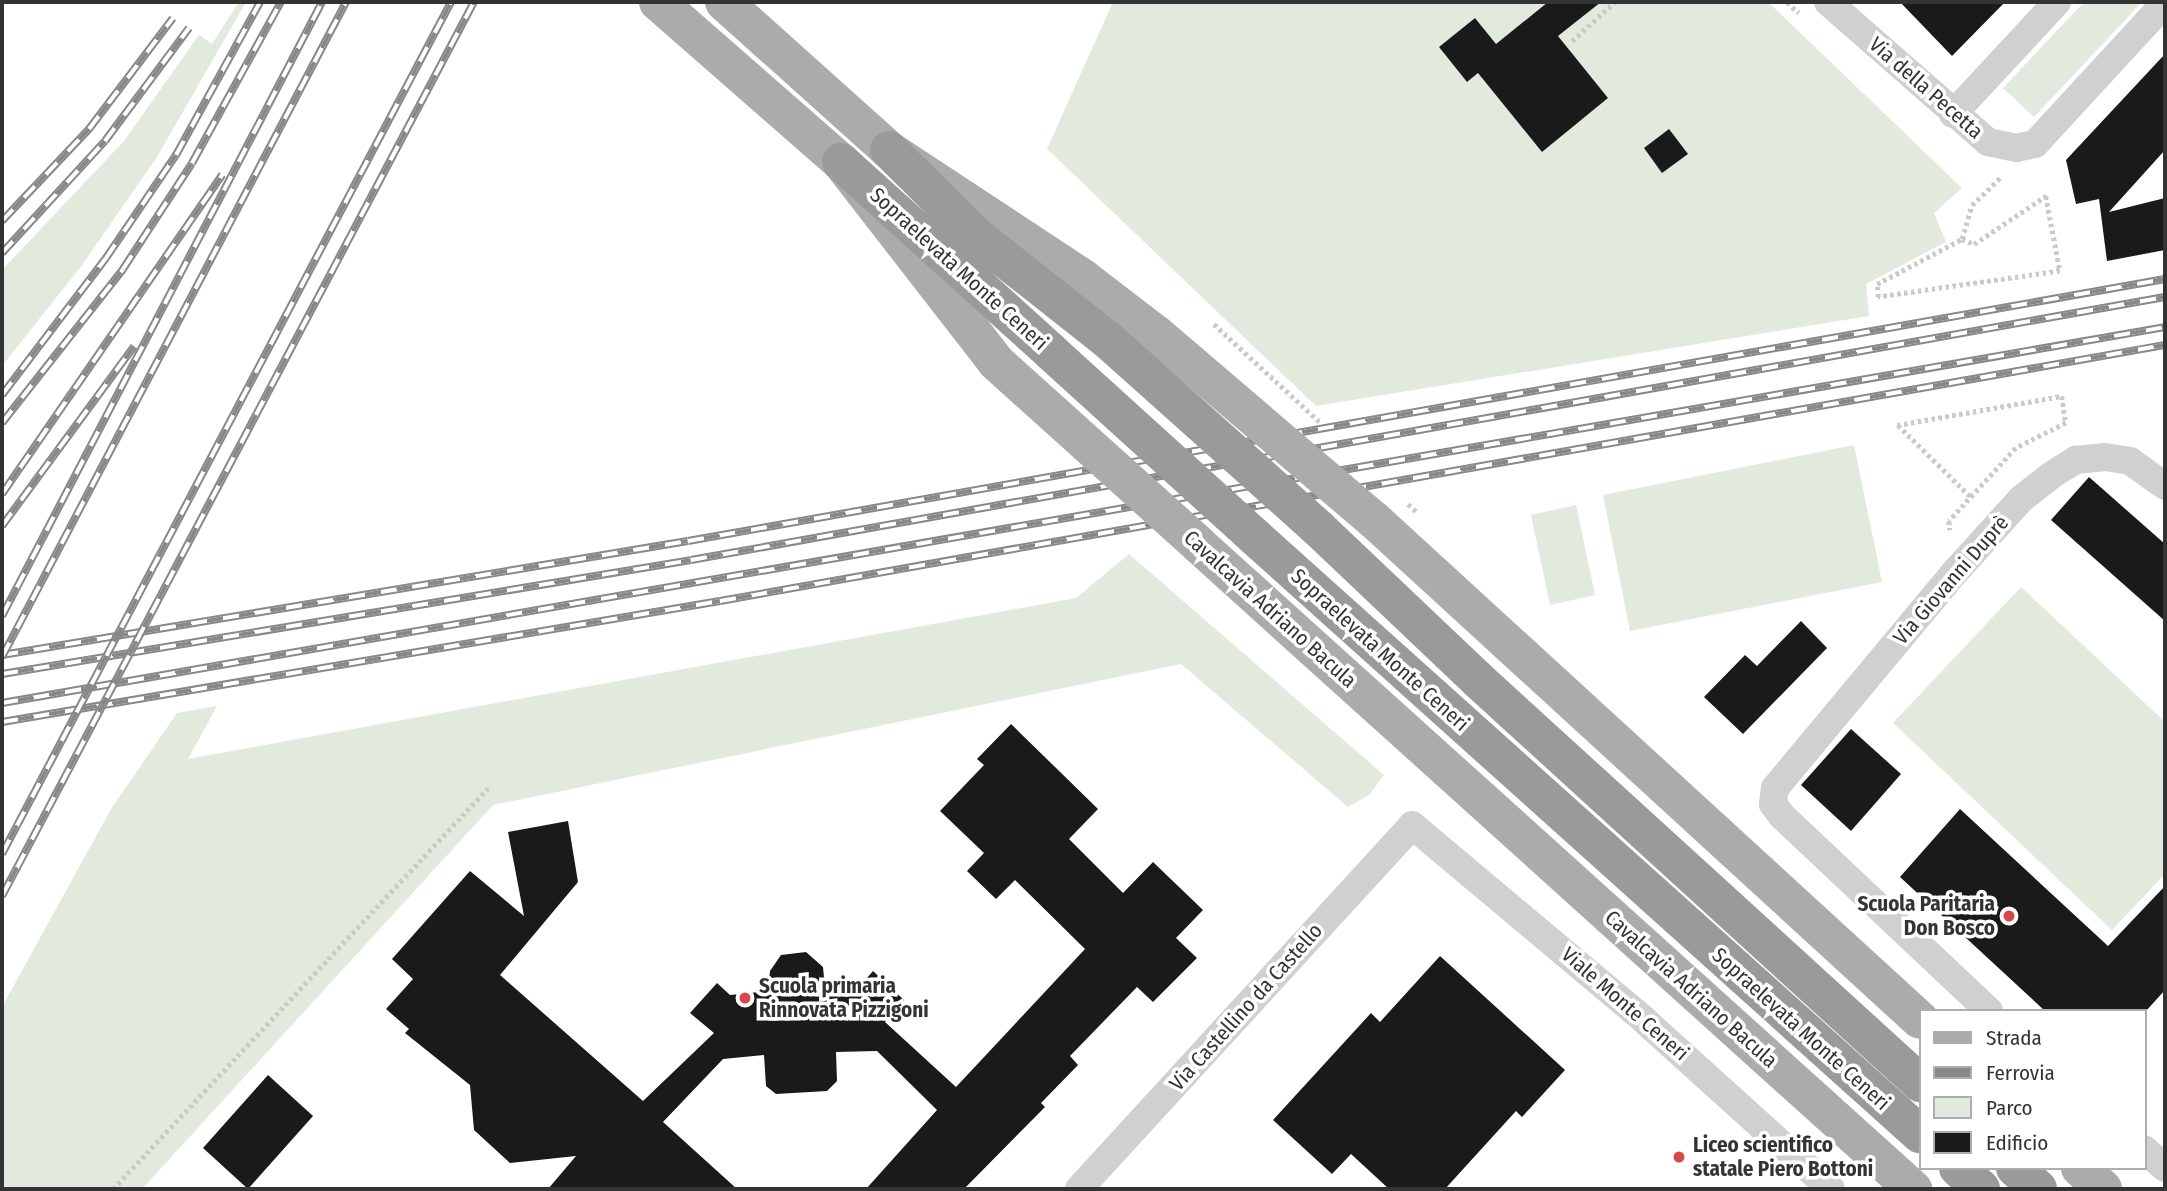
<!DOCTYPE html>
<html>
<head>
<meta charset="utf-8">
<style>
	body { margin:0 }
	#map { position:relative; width:2167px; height:1191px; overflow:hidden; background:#fff; font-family:"Fira Sans Condensed",sans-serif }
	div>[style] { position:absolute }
	.green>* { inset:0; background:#e2e9dd }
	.building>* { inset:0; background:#1a1a1a }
	.path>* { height:4.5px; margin-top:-2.25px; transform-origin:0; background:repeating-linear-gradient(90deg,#cacaca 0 3.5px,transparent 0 7px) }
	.street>* { height:28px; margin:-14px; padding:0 14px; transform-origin:14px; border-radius:14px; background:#d0d0d0 }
	.primary>* { height:38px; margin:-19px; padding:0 19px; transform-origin:19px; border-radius:19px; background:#ababab }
	.highway>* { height:38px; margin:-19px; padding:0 19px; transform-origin:19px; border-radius:19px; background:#9a9a9a }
	.rail>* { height:8px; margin-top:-4px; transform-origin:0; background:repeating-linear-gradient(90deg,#fff 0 16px,#888 0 32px); box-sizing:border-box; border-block:2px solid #888 }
	.path-bridge>* { height:4.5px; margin-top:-2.25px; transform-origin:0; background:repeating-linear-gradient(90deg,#cacaca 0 3.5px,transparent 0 7px) }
	.primary-bridge>* { height:38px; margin:-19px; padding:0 19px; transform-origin:19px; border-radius:19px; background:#ababab }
	.highway-bridge>* { height:38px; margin:-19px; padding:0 19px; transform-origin:19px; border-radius:19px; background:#9a9a9a }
	.dots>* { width:19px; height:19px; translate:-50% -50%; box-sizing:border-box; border:4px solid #fff; border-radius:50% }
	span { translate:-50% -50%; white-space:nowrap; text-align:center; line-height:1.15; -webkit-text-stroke:7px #fff; paint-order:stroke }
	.street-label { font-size:21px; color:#333 }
	.poi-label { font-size:21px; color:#333; font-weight:700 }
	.right { translate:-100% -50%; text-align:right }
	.left { translate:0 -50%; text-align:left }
	.frame { position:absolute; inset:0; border:4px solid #333; pointer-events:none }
	.legend { position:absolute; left:1919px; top:1009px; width:228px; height:161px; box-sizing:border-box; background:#fff; border:2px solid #adadad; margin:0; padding:9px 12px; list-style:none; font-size:21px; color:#333 }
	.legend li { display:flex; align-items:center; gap:14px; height:35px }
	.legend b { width:35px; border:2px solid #adadad }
</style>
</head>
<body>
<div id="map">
	<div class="green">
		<i style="clip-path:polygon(239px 2px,246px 2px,157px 157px,82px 265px,2px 366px,2px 270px,124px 141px,199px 35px,212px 44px)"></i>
		<i style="clip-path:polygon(1113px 2px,1548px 2px,1496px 44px,1475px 18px,1439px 47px,1467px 82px,1497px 58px,1542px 152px,1608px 98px,1558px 36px,1601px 2px,1768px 2px,1962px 188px,1934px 213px,1946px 242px,1866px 284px,1869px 316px,1316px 406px,1047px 149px)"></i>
		<i style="clip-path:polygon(2084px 2px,2142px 2px,2034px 117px,2003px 88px)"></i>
		<i style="clip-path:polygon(1854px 445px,1882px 582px,1630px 631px,1603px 495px)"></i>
		<i style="clip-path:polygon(1576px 505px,1595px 595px,1550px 605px,1531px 515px)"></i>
		<i style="clip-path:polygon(1129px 554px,1384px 775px,1369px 795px,1348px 807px,1181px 664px,493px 805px,142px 1189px,2px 1189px,2px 1007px,111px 809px,177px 713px,217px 706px,188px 759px,1076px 598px)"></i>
		<i style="clip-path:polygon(2021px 587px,2165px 722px,2165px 874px,2112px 930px,1893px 723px)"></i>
	</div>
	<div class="building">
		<i style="clip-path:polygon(1548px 2px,1601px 2px,1558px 36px,1608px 98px,1542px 152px,1478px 73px,1467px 82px,1439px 47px,1475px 18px,1496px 44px)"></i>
		<i style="clip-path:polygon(1900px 2px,2005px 2px,1952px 56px)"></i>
		<i style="clip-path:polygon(2165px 54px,2165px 150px,2109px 212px,2165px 198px,2165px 250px,2107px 261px,2099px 199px,2076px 204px,2066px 160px)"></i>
		<i style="clip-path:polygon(1669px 129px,1688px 154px,1662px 173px,1644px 148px)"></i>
		<i style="clip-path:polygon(2089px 477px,2165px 544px,2165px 621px,2051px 520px)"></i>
		<i style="clip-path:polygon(1801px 621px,1827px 648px,1743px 734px,1704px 697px,1745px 655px,1757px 666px)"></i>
		<i style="clip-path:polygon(1011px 724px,1098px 809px,1069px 839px,1123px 893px,1153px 862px,1203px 910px,1176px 938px,1197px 958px,1153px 1002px,1137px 987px,1070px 1056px,1078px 1065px,1041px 1103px,1045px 1107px,964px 1189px,866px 1189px,937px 1110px,877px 1051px,836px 1052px,837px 1081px,827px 1091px,776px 1094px,766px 1086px,764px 1055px,723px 1059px,663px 1122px,737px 1189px,548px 1189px,576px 1156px,510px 1163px,474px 1130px,470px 1085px,405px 1033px,409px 1029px,386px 1009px,413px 979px,392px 959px,470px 871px,524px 916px,508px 832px,568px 821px,578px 882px,500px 975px,643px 1101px,714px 1033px,690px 1013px,717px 983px,730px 995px,768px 991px,770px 971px,781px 955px,806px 952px,823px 967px,825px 988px,861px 985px,873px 971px,904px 1000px,885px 1022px,956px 1087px,1085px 949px,1015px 880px,996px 899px,967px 871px,984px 853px,940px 811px,984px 765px,977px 759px)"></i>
		<i style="clip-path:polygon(1851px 729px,1901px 774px,1851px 831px,1801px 785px)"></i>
		<i style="clip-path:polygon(1960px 809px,2108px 946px,2165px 886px,2165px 990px,2146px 1011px,2045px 1011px,1900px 877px)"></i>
		<i style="clip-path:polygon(1440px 956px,1565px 1070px,1522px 1117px,1516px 1111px,1445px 1189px,1389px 1189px,1351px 1154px,1332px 1174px,1273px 1120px,1371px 1013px,1380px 1022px)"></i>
		<i style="clip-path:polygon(268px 1075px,313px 1116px,248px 1189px,203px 1148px)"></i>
	</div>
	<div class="path">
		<i style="left:1787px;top:2px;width:16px;rotate:43deg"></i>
		<i style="left:1572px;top:41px;width:58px;rotate:-42.2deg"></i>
		<i style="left:1962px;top:239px;width:13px;rotate:23deg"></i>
		<i style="left:1974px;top:244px;width:87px;rotate:-33.7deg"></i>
		<i style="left:2046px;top:196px;width:76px;rotate:79.4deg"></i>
		<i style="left:2060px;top:271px;width:184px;rotate:171.9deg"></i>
		<i style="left:1878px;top:297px;width:13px;rotate:-94deg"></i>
		<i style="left:1877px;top:284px;width:96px;rotate:-27.9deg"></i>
		<i style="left:1962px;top:239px;width:35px;rotate:-74deg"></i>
		<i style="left:1972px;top:205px;width:42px;rotate:-44deg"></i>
		<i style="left:1897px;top:425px;width:168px;rotate:-10deg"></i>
		<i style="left:2062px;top:396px;width:27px;rotate:82deg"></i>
		<i style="left:2066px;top:423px;width:56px;rotate:153.4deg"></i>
		<i style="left:2016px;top:448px;width:99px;rotate:132.5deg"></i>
		<i style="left:1949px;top:521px;width:9px;rotate:84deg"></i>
		<i style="left:1898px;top:425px;width:103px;rotate:44.6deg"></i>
		<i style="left:113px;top:1189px;width:549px;rotate:-46.92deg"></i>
	</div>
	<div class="street">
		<i style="left:1828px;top:2px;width:213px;rotate:41.2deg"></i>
		<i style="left:1988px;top:142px;width:29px;rotate:12deg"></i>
		<i style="left:2016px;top:148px;width:19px;rotate:-12deg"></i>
		<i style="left:2035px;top:144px;width:192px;rotate:-47.3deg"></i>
		<i style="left:1953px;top:114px;width:153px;rotate:-47.1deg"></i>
		<i style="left:1989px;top:1011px;width:284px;rotate:-136.7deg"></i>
		<i style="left:1782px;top:816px;width:15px;rotate:-127deg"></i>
		<i style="left:1773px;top:804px;width:16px;rotate:-83deg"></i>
		<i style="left:1775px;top:788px;width:283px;rotate:-50.2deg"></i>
		<i style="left:1956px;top:571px;width:97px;rotate:-47.9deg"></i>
		<i style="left:2021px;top:499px;width:37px;rotate:-38deg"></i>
		<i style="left:2050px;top:476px;width:31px;rotate:-32deg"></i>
		<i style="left:2076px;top:460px;width:29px;rotate:-6deg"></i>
		<i style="left:2105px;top:457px;width:25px;rotate:9deg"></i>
		<i style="left:2130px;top:461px;width:43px;rotate:35.5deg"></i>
		<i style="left:2144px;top:1149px;width:28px;rotate:42deg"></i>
		<i style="left:1079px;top:1189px;width:493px;rotate:-47.5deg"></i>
		<i style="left:1412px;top:825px;width:303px;rotate:40deg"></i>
		<i style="left:1644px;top:1020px;width:252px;rotate:42.1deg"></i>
	</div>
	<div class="primary">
		<i style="left:658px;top:2px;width:243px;rotate:41.2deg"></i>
		<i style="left:841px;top:162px;width:253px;rotate:52.2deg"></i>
		<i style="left:724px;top:2px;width:222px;rotate:41.9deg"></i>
		<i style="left:889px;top:150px;width:232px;rotate:33.4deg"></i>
		<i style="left:1083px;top:278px;width:92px;rotate:37.5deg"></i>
		<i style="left:1374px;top:520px;width:740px;rotate:42.48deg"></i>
		<i style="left:1199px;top:545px;width:962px;rotate:42.05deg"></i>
		<i style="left:2080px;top:1168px;width:31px;rotate:42deg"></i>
	</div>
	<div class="highway">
		<i style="left:889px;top:150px;width:122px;rotate:44.7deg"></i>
		<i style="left:976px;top:236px;width:171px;rotate:38.3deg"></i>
		<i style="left:841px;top:162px;width:283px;rotate:42.1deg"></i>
		<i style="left:1318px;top:528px;width:219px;rotate:43.5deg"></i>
		<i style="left:1477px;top:679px;width:600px;rotate:42.36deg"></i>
		<i style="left:1255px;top:537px;width:894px;rotate:41.92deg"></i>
		<i style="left:1958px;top:1168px;width:31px;rotate:42deg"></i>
		<i style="left:2015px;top:1168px;width:31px;rotate:42deg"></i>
	</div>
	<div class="rail">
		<i style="left:2px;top:221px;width:127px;rotate:-46.6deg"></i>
		<i style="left:89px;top:129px;width:139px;rotate:-52.9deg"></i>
		<i style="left:2px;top:253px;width:152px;rotate:-47.4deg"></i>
		<i style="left:105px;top:141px;width:141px;rotate:-53.4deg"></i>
		<i style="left:2px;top:395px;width:172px;rotate:-52.8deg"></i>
		<i style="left:106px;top:258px;width:125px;rotate:-55.8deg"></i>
		<i style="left:176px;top:155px;width:175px;rotate:-61.2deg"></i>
		<i style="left:2px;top:423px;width:196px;rotate:-51.8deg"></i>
		<i style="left:123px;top:269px;width:126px;rotate:-56.9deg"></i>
		<i style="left:192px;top:163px;width:184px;rotate:-61.1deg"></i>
		<i style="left:2px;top:494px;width:388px;rotate:-55.4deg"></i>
		<i style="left:2px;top:526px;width:223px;rotate:-53.7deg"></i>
		<i style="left:2px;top:616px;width:692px;rotate:-62.47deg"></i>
		<i style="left:2px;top:655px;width:695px;rotate:-9.44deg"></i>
		<i style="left:688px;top:541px;width:1500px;rotate:-10.06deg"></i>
		<i style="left:2px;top:657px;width:740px;rotate:-62.29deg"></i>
		<i style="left:2px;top:674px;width:698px;rotate:-9.39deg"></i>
		<i style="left:691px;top:560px;width:1497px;rotate:-10.12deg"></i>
		<i style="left:2px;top:703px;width:2195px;rotate:-9.86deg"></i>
		<i style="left:2px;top:722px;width:728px;rotate:-9.57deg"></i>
		<i style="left:720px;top:601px;width:1468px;rotate:-10.05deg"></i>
		<i style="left:2px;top:854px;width:963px;rotate:-62.21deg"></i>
		<i style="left:2px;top:896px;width:1011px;rotate:-62.17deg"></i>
	</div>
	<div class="path-bridge">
		<i style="left:1214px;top:324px;width:144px;rotate:42.8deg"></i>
		<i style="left:1408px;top:504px;width:13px;rotate:42deg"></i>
	</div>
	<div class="primary-bridge">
		<i style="left:1156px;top:334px;width:287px;rotate:40.5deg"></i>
		<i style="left:996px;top:362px;width:273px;rotate:42deg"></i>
	</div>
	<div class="highway-bridge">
		<i style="left:1110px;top:342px;width:279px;rotate:41.8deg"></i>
		<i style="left:1051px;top:352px;width:275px;rotate:42.2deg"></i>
	</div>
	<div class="dots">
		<i style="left:2009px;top:916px;background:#d64948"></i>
		<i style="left:745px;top:998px;background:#d64948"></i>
		<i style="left:1679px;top:1157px;background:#d64948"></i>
	</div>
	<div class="street-label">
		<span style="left:1926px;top:88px;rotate:41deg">Via della Pecetta</span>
		<span style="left:959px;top:269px;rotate:42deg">Sopraelevata Monte Ceneri</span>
		<span style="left:1951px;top:580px;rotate:-49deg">Via Giovanni Duprè</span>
		<span style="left:1270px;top:609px;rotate:42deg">Cavalcavia Adriano Bacula</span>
		<span style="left:1380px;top:650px;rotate:42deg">Sopraelevata Monte Ceneri</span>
		<span style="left:1691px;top:989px;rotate:42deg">Cavalcavia Adriano Bacula</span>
		<span style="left:1625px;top:1004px;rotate:41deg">Viale Monte Ceneri</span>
		<span style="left:1246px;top:1007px;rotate:-48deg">Via Castellino da Castello</span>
		<span style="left:1801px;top:1029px;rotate:42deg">Sopraelevata Monte Ceneri</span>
	</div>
	<div class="poi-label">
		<span class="right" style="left:1995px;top:916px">Scuola Paritaria<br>Don Bosco</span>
		<span class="left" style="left:759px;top:998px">Scuola primaria<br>Rinnovata Pizzigoni</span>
		<span class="left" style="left:1693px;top:1157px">Liceo scientifico<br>statale Piero Bottoni</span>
	</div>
	<div class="frame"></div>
	<ul class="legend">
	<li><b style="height:9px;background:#ababab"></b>Strada</li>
	<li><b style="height:9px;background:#888"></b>Ferrovia</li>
	<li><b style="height:19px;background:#e2e9dd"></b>Parco</li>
	<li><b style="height:19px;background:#1a1a1a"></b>Edificio</li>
	</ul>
</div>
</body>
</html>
